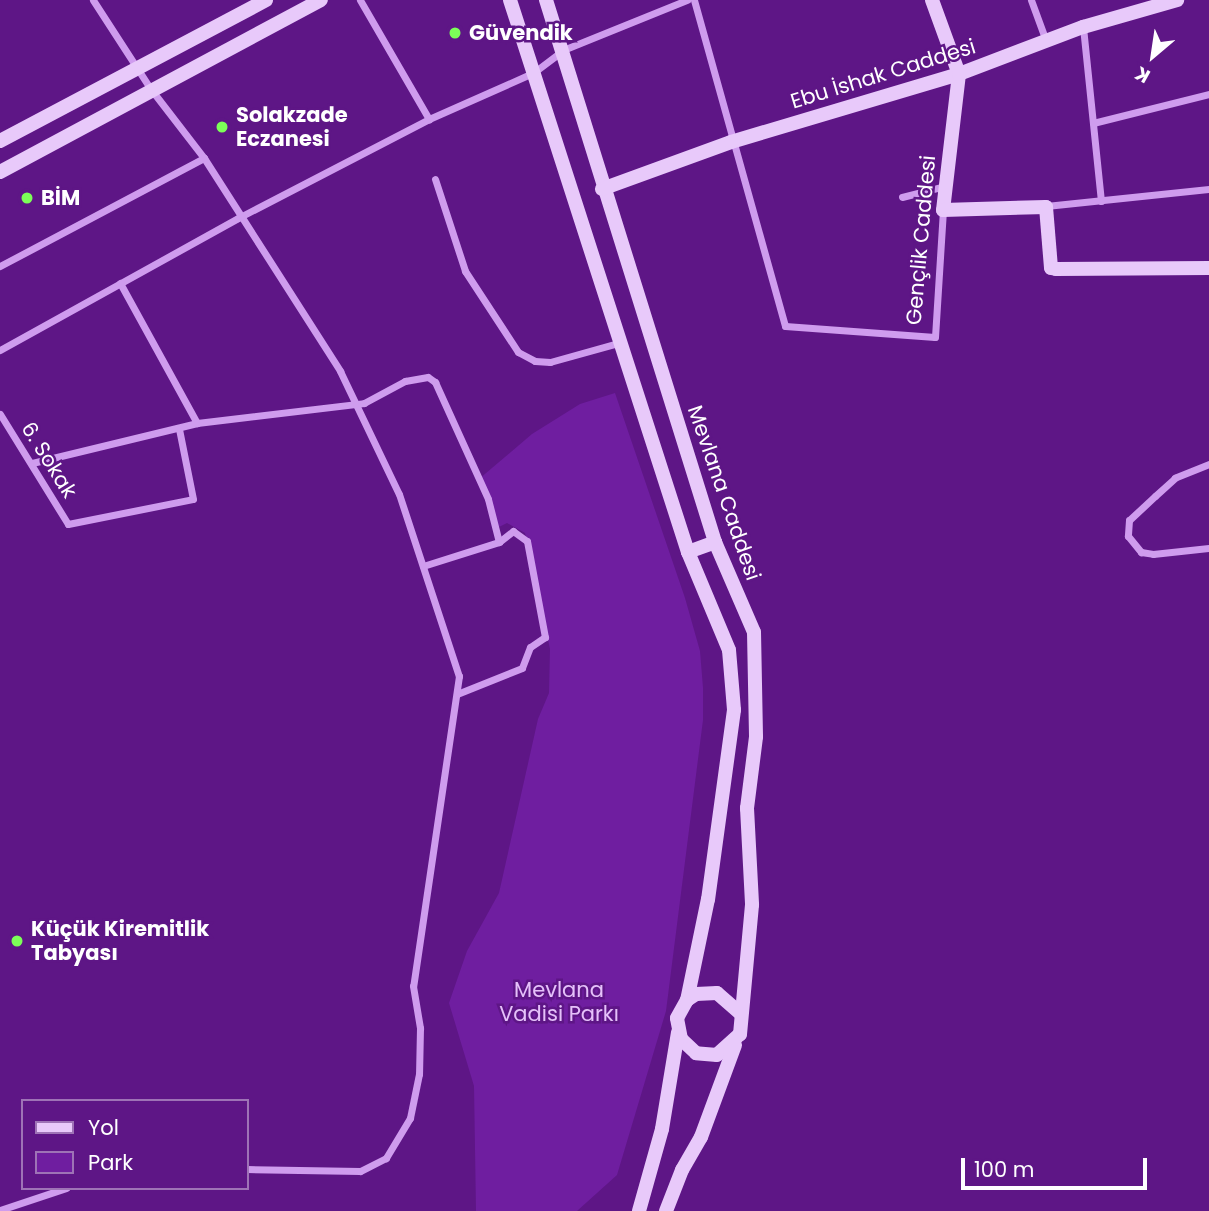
<!DOCTYPE html>
<html>
<head>
<meta charset="utf-8">
<style>
	body { margin:0 }
	#map { position:relative; width:1209px; height:1211px; overflow:hidden; background:#5e1686; font-family:Poppins,sans-serif }
	div>[style] { position:absolute }
	.green>* { inset:0; background:#6f1ea0 }
	.street>* { height:7px; margin:-3.5px; padding:0 3.5px; transform-origin:3.5px; border-radius:3.5px; background:#cf9cee }
	.secondary>* { height:14px; margin:-7px; padding:0 7px; transform-origin:7px; border-radius:7px; background:#e8c9fa }
	.dots>* { width:19px; height:19px; translate:-50% -50%; box-sizing:border-box; border:4px solid #5e1686; border-radius:50% }
	span { translate:-50% -50%; white-space:nowrap; text-align:center; line-height:1.15; -webkit-text-stroke:5px #5e1686; paint-order:stroke }
	.poi-label { font-size:21px; color:#fff; font-weight:700 }
	.left { translate:0 -50%; text-align:left }
	.street-label { font-size:21px; color:#fff }
	.park-label { font-size:21px; color:#e5c1fa }
	.legend { position:absolute; left:21px; top:1099px; width:228px; height:91px; box-sizing:border-box; background:#5e1686; border:2px solid #9e73b6; margin:0; padding:9px 12px; list-style:none; font-size:21px; color:#fff }
	.legend li { display:flex; align-items:center; gap:14px; height:35px }
	.legend b { width:35px; border:2px solid #9e73b6 }
	.north { position:absolute; left:1118px; top:21px; width:70px; height:70px; -webkit-text-stroke:5px #5e1686; paint-order:stroke; rotate:209deg; font-size:19px; font-weight:700; line-height:28px; text-align:center; color:#fff }
	.north::after { content:''; display:block; margin:auto; width:24px; height:32px; background:#fff; clip-path:polygon(50% 0,100% 100%,50% 72%,0 100%) }
	.scale { position:absolute; left:961px; top:1158px; width:186px; height:32px; box-sizing:border-box; border:4px solid #fff; border-top:0; padding-left:9px; font-size:21px; line-height:24px; white-space:nowrap; color:#fff; -webkit-text-stroke:5px #5e1686; paint-order:stroke }
</style>
</head>
<body>
<div id="map">
	<div class="green">
		<i style="clip-path:polygon(615px 393px,685px 598px,700px 651px,703px 688px,703px 720px,666px 1011px,617px 1175px,577px 1211px,476px 1211px,474px 1086px,449px 1003px,467px 951px,499px 893px,538px 719px,549px 693px,550px 649px,525px 533px,507px 523px,495px 529px,479px 479px,532px 434px,580px 404px)"></i>
	</div>
	<div class="street">
		<i style="left:93px;top:0;width:105px;rotate:57.1deg"></i>
		<i style="left:150px;top:88px;width:88px;rotate:52.4deg"></i>
		<i style="left:204px;top:158px;width:253px;rotate:57.4deg"></i>
		<i style="left:340px;top:371px;width:136px;rotate:64.4deg"></i>
		<i style="left:399px;top:494px;width:192px;rotate:71.8deg"></i>
		<i style="left:459px;top:676px;width:313px;rotate:98.4deg"></i>
		<i style="left:413px;top:986px;width:43px;rotate:80.5deg"></i>
		<i style="left:420px;top:1028px;width:46px;rotate:91.2deg"></i>
		<i style="left:419px;top:1074px;width:45px;rotate:101.6deg"></i>
		<i style="left:410px;top:1118px;width:47px;rotate:121deg"></i>
		<i style="left:386px;top:1158px;width:29px;rotate:153deg"></i>
		<i style="left:360px;top:1171px;width:113px;rotate:-179deg"></i>
		<i style="left:360px;top:0;width:138px;rotate:59.9deg"></i>
		<i style="left:694px;top:0;width:338px;rotate:74.4deg"></i>
		<i style="left:785px;top:326px;width:150px;rotate:4.2deg"></i>
		<i style="left:935px;top:337px;width:127px;rotate:-86.4deg"></i>
		<i style="left:1031px;top:0;width:44px;rotate:69.9deg"></i>
		<i style="left:1083px;top:27px;width:175px;rotate:84.1deg"></i>
		<i style="left:1093px;top:123px;width:120px;rotate:-14deg"></i>
		<i style="left:435px;top:179px;width:97px;rotate:71.9deg"></i>
		<i style="left:465px;top:271px;width:97px;rotate:56.8deg"></i>
		<i style="left:518px;top:352px;width:19px;rotate:28deg"></i>
		<i style="left:535px;top:361px;width:15px;rotate:4deg"></i>
		<i style="left:550px;top:362px;width:75px;rotate:-15.5deg"></i>
		<i style="left:902px;top:197px;width:44px;rotate:-14.3deg"></i>
		<i style="left:1046px;top:206px;width:164px;rotate:-6deg"></i>
		<i style="left:0;top:266px;width:231px;rotate:-27.9deg"></i>
		<i style="left:120px;top:283px;width:160px;rotate:61.2deg"></i>
		<i style="left:0;top:350px;width:272px;rotate:-29deg"></i>
		<i style="left:238px;top:218px;width:215px;rotate:-27.4deg"></i>
		<i style="left:429px;top:119px;width:114px;rotate:-23.9deg"></i>
		<i style="left:533px;top:73px;width:38px;rotate:-37deg"></i>
		<i style="left:563px;top:50px;width:134px;rotate:-22deg"></i>
		<i style="left:0;top:414px;width:129px;rotate:58.3deg"></i>
		<i style="left:68px;top:524px;width:127px;rotate:-11.3deg"></i>
		<i style="left:193px;top:499px;width:71px;rotate:-101.3deg"></i>
		<i style="left:32px;top:463px;width:170px;rotate:-13.6deg"></i>
		<i style="left:197px;top:423px;width:168px;rotate:-6.8deg"></i>
		<i style="left:364px;top:403px;width:47px;rotate:-28.2deg"></i>
		<i style="left:405px;top:381px;width:23px;rotate:-10deg"></i>
		<i style="left:428px;top:377px;width:9px;rotate:36deg"></i>
		<i style="left:435px;top:382px;width:128px;rotate:65.6deg"></i>
		<i style="left:488px;top:499px;width:44px;rotate:75.7deg"></i>
		<i style="left:1209px;top:464px;width:37px;rotate:158deg"></i>
		<i style="left:1175px;top:478px;width:27px;rotate:138deg"></i>
		<i style="left:1155px;top:496px;width:35px;rotate:137deg"></i>
		<i style="left:1129px;top:520px;width:16px;rotate:94deg"></i>
		<i style="left:1128px;top:536px;width:21px;rotate:51deg"></i>
		<i style="left:1141px;top:552px;width:12px;rotate:9deg"></i>
		<i style="left:1153px;top:554px;width:56px;rotate:-6.1deg"></i>
		<i style="left:423px;top:566px;width:80px;rotate:-17.5deg"></i>
		<i style="left:499px;top:542px;width:18px;rotate:-38deg"></i>
		<i style="left:513px;top:531px;width:17px;rotate:36deg"></i>
		<i style="left:527px;top:541px;width:98px;rotate:79.4deg"></i>
		<i style="left:545px;top:637px;width:18px;rotate:146deg"></i>
		<i style="left:530px;top:647px;width:22px;rotate:111deg"></i>
		<i style="left:522px;top:668px;width:70px;rotate:158.2deg"></i>
		<i style="left:0;top:1210px;width:70px;rotate:-18.4deg"></i>
	</div>
	<div class="secondary">
		<i style="left:510px;top:0;width:580px;rotate:72.13deg"></i>
		<i style="left:688px;top:552px;width:106px;rotate:67.3deg"></i>
		<i style="left:729px;top:650px;width:60px;rotate:85.2deg"></i>
		<i style="left:734px;top:710px;width:191px;rotate:97.8deg"></i>
		<i style="left:708px;top:899px;width:103px;rotate:101.7deg"></i>
		<i style="left:546px;top:0;width:568px;rotate:72.68deg"></i>
		<i style="left:715px;top:542px;width:98px;rotate:66.6deg"></i>
		<i style="left:754px;top:632px;width:105px;rotate:88.9deg"></i>
		<i style="left:756px;top:737px;width:72px;rotate:97.2deg"></i>
		<i style="left:747px;top:808px;width:97px;rotate:87deg"></i>
		<i style="left:752px;top:905px;width:130px;rotate:95.3deg"></i>
		<i style="left:740px;top:1034px;width:31px;rotate:138deg"></i>
		<i style="left:717px;top:1055px;width:21px;rotate:-175deg"></i>
		<i style="left:696px;top:1053px;width:21px;rotate:-137deg"></i>
		<i style="left:681px;top:1039px;width:21px;rotate:-101deg"></i>
		<i style="left:677px;top:1018px;width:21px;rotate:-61deg"></i>
		<i style="left:687px;top:1000px;width:11px;rotate:-34deg"></i>
		<i style="left:696px;top:994px;width:21px;rotate:-3deg"></i>
		<i style="left:717px;top:993px;width:30px;rotate:41deg"></i>
		<i style="left:932px;top:0;width:79px;rotate:70deg"></i>
		<i style="left:959px;top:74px;width:137px;rotate:96.7deg"></i>
		<i style="left:943px;top:210px;width:103px;rotate:-1.7deg"></i>
		<i style="left:1046px;top:207px;width:61px;rotate:85.3deg"></i>
		<i style="left:1051px;top:268px;width:5px;rotate:11deg"></i>
		<i style="left:1056px;top:269px;width:153px;rotate:-0.4deg"></i>
		<i style="left:0;top:141px;width:301px;rotate:-27.9deg"></i>
		<i style="left:0;top:172px;width:364px;rotate:-28.2deg"></i>
		<i style="left:602px;top:189px;width:137px;rotate:-20deg"></i>
		<i style="left:731px;top:142px;width:238px;rotate:-16.6deg"></i>
		<i style="left:959px;top:74px;width:133px;rotate:-20.8deg"></i>
		<i style="left:1083px;top:27px;width:98px;rotate:-16deg"></i>
		<i style="left:688px;top:552px;width:29px;rotate:-20deg"></i>
		<i style="left:639px;top:1211px;width:85px;rotate:-74.3deg"></i>
		<i style="left:662px;top:1129px;width:98px;rotate:-80.6deg"></i>
		<i style="left:666px;top:1211px;width:44px;rotate:-68.7deg"></i>
		<i style="left:682px;top:1170px;width:38px;rotate:-60deg"></i>
		<i style="left:701px;top:1137px;width:98px;rotate:-69.7deg"></i>
	</div>
	<div class="dots">
		<i style="left:455px;top:33px;background:#7cff58"></i>
		<i style="left:222px;top:127px;background:#7cff58"></i>
		<i style="left:27px;top:198px;background:#7cff58"></i>
		<i style="left:17px;top:941px;background:#7cff58"></i>
	</div>
	<div class="poi-label">
		<span class="left" style="left:469px;top:33px">Güvendik</span>
		<span class="left" style="left:236px;top:127px">Solakzade<br>Eczanesi</span>
		<span class="left" style="left:41px;top:198px">BİM</span>
		<span class="left" style="left:31px;top:941px">Küçük Kiremitlik<br>Tabyası</span>
	</div>
	<div class="street-label">
		<span style="left:883px;top:74px;rotate:-17deg">Ebu İshak Caddesi</span>
		<span style="left:921px;top:240px;rotate:-85deg">Gençlik Caddesi</span>
		<span style="left:49px;top:460px;rotate:58deg">6. Sokak</span>
		<span style="left:724px;top:493px;rotate:71deg">Mevlana Caddesi</span>
	</div>
	<div class="park-label">
		<span style="left:559px;top:1002px">Mevlana<br>Vadisi Parkı</span>
	</div>
	<ul class="legend">
	<li><b style="height:9px;background:#e8c9fa"></b>Yol</li>
	<li><b style="height:19px;background:#6f1ea0"></b>Park</li>
	</ul>
	<div class="north">K</div>
	<div class="scale">100 m</div>
</div>
</body>
</html>
